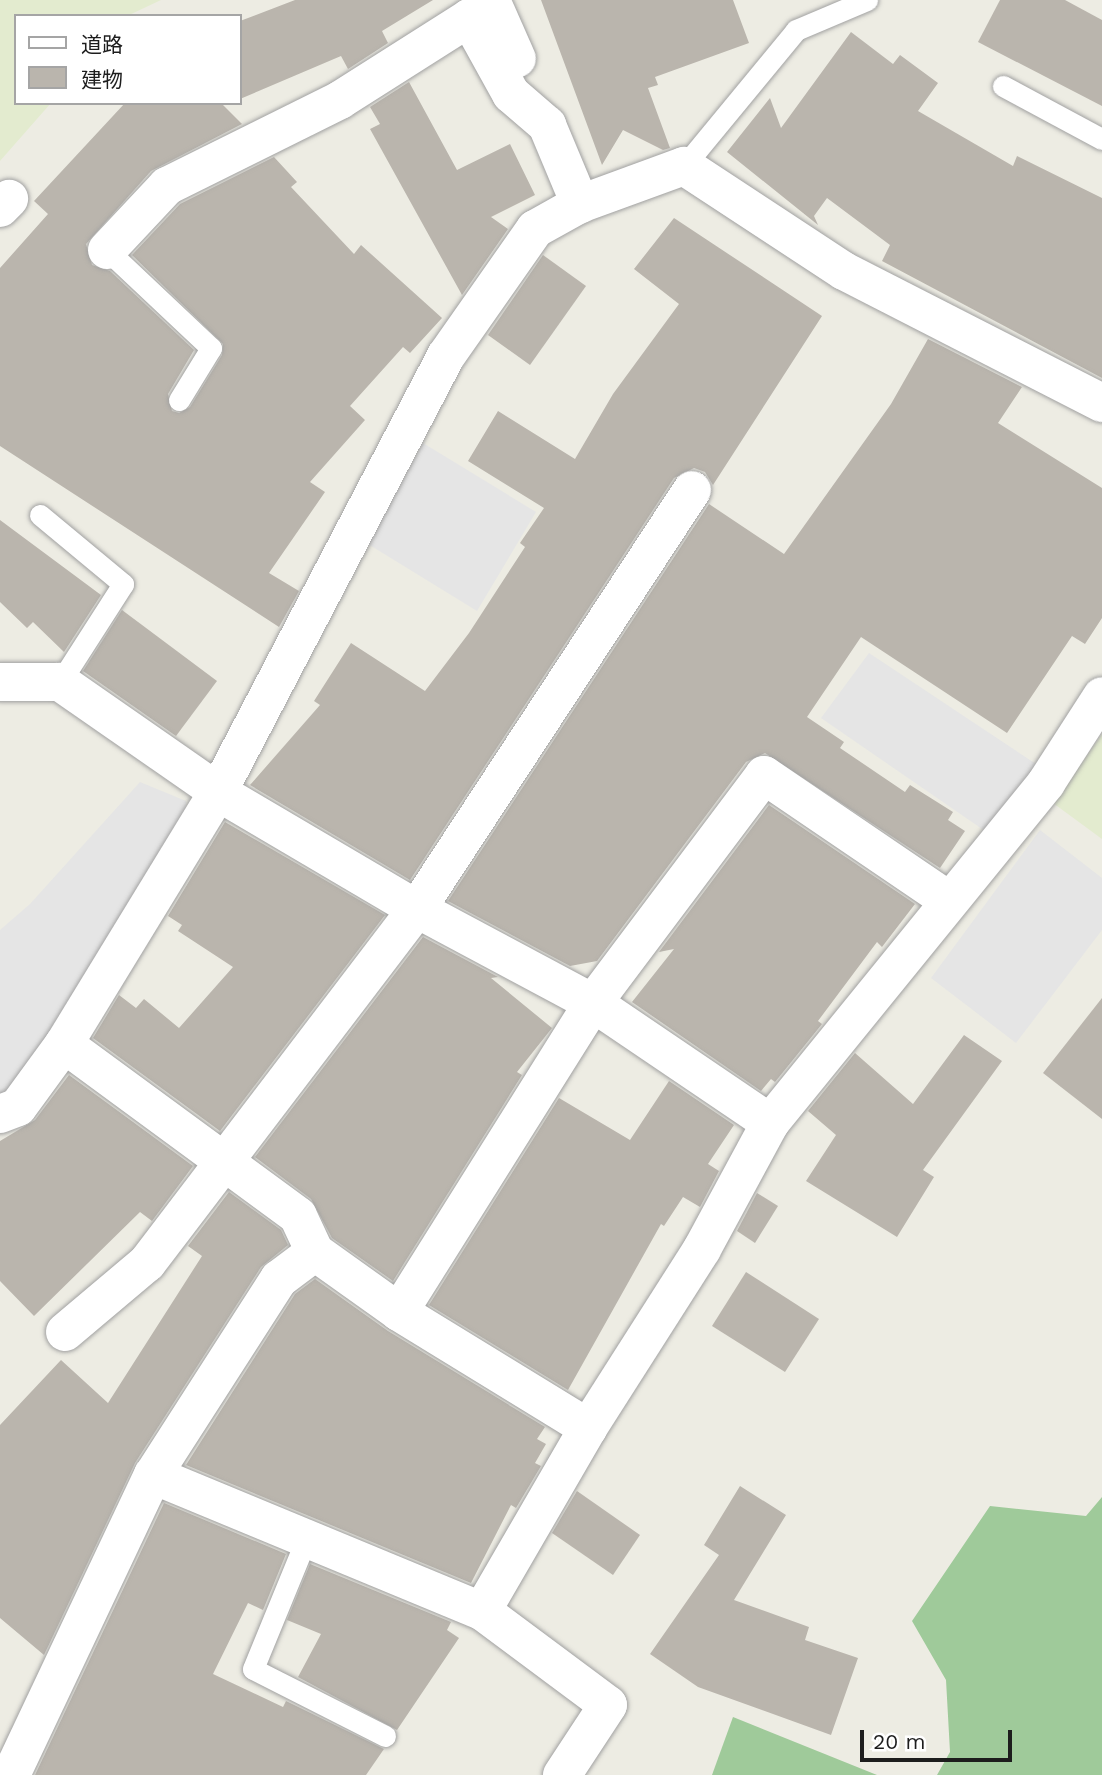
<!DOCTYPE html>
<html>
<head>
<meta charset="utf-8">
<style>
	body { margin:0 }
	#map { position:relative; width:1102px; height:1775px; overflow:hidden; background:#edece3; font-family:"Work Sans","Noto Sans JP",sans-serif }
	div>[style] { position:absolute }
	.farmland>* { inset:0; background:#e3ebcf }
	.forest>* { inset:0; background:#9fca9a }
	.parking>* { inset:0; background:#e5e5e5 }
	.building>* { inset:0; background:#bab5ad }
	.roads { filter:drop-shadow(0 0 2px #a1a1a1) drop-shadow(0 0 2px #a1a1a1) }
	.lane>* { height:21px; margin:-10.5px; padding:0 10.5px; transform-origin:10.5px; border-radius:10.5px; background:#fff }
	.street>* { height:38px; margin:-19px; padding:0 19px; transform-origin:19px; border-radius:19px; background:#fff }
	span { translate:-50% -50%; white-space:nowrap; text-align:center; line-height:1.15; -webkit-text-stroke:6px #fff; paint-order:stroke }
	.legend { position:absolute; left:14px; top:14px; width:228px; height:91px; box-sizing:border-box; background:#fff; border:2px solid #a5a5a5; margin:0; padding:9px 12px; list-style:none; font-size:21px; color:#1d1d1d }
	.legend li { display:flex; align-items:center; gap:14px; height:35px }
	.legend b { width:35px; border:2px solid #a5a5a5 }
	.scale { position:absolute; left:860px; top:1730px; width:152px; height:32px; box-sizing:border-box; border:4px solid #1d1d1d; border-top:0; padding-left:9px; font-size:21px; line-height:24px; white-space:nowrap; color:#1d1d1d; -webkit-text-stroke:5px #fff; paint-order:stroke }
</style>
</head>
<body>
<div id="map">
	<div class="farmland">
		<i style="clip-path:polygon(0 0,161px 0,127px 16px,16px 16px,16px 103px,51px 103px,0 161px)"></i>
		<i style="clip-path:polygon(1102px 734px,1102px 839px,1053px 803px)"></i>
	</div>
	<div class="forest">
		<i style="clip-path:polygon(1102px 1497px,1102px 1775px,937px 1775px,950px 1752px,946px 1680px,912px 1621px,990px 1506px,1086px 1516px)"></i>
		<i style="clip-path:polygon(733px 1717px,877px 1775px,712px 1775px)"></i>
	</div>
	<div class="parking">
		<i style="clip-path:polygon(423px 443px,536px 512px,477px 611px,368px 544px)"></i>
		<i style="clip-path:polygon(869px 653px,1039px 766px,985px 831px,821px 718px)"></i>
		<i style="clip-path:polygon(140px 782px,186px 801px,187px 819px,49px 1035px,9px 1090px,0 1095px,0 930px,30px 904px)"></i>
		<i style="clip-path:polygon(1040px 830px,1102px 878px,1102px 930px,1016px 1043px,931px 978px)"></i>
	</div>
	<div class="building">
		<i style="clip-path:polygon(295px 0,433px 0,382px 31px,388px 43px,348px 69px,341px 56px,240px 99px,240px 21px)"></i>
		<i style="clip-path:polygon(541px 0,733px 0,749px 43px,655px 77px,658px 85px,648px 88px,670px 148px,663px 150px,623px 130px,602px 165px)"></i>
		<i style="clip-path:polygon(1000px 0,1065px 0,1102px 20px,1102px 106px,978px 42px)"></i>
		<i style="clip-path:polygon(851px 32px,893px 64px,900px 55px,938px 83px,918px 111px,1013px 166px,1017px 156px,1102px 198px,1102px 378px,882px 261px,890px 245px,827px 198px,814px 216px,818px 225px,727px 152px,770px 98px,781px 128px)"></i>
		<i style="clip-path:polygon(409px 82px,457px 170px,510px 144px,535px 195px,491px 217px,508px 229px,462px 295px,370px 129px,380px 124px,370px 107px)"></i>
		<i style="clip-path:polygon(125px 103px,221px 103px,242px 124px,151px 171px,86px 244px,92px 265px,110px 271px,194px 350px,168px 394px,172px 411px,179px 413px,190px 407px,222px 355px,223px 344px,132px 255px,180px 204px,274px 157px,297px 182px,291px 187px,354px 254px,361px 245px,442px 318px,410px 353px,403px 347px,350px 406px,365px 420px,310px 482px,325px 492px,269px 573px,299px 591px,279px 627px,0 446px,0 268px,48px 214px,34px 201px)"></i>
		<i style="clip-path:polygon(674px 218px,822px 316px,713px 485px,705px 472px,694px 468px,674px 478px,410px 880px,250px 785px,320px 705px,314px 701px,351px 643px,425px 691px,469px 633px,525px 547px,520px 543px,544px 508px,468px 461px,498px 411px,575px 459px,613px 394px,679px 304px,634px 269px)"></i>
		<i style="clip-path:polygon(543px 255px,586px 286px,530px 365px,488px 335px)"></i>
		<i style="clip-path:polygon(928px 339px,1022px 387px,998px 423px,1102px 488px,1102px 618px,1085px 644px,1072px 636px,1007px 733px,861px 637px,807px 717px,844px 742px,840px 748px,905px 792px,910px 785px,953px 812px,948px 820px,965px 831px,940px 868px,765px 753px,746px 762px,597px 961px,570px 966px,448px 901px,709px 504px,784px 554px,891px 404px)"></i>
		<i style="clip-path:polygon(0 520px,101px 595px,64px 652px,33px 622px,27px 628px,0 602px)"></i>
		<i style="clip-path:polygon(122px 610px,217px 681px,176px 736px,83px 671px)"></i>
		<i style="clip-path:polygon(769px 805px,915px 904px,882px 947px,877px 942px,818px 1021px,822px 1024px,775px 1082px,771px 1079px,761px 1091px,632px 1002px,674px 949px,659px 952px)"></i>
		<i style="clip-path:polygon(225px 822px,385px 915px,220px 1131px,93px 1038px,119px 995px,136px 1008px,144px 999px,179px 1028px,233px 967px,178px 931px,182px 925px,168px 916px)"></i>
		<i style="clip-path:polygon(423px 937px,498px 977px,491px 978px,552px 1028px,517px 1072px,522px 1075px,393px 1281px,332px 1238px,311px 1199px,255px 1157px)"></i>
		<i style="clip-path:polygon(1102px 998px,1102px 1119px,1043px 1073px)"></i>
		<i style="clip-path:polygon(964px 1035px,1002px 1061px,923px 1170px,934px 1177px,897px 1237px,806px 1181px,836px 1135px,808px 1111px,855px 1053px,913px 1104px)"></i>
		<i style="clip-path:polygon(69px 1075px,193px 1166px,152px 1221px,140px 1212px,34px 1316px,0 1281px,0 1141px,35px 1120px)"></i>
		<i style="clip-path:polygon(669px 1081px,734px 1125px,708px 1164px,719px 1171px,700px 1207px,683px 1197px,664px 1226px,661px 1224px,568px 1390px,429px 1305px,559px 1098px,630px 1140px)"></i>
		<i style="clip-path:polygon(229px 1192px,281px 1230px,288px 1245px,261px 1267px,135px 1463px,44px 1655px,0 1618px,0 1425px,61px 1360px,108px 1403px,202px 1256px,188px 1246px)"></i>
		<i style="clip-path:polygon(757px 1193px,778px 1206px,755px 1243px,737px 1231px)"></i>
		<i style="clip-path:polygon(746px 1272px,819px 1319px,785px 1372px,712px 1326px)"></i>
		<i style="clip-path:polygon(315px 1279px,388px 1331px,545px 1427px,537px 1439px,546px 1444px,535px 1463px,541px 1466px,516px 1508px,511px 1505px,471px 1583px,186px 1465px,295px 1294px)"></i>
		<i style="clip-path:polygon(740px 1486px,786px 1515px,734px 1600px,809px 1627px,805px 1640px,858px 1658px,831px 1735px,698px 1687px,650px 1654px,719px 1555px,704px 1545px)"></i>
		<i style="clip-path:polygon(577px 1491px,640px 1535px,613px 1575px,552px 1533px)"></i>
		<i style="clip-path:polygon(164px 1503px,286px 1554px,263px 1610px,248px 1603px,213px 1674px,283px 1707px,286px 1701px,384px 1749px,366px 1775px,35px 1775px)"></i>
		<i style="clip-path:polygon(310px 1564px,451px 1622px,447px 1630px,459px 1638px,397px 1730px,298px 1677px,321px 1634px,287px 1620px)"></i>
	</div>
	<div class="roads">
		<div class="lane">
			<i style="left:1003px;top:86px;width:112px;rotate:28.2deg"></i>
			<i style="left:684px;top:166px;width:176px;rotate:-50.5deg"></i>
			<i style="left:796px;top:30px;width:77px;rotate:-22.9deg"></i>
			<i style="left:107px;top:250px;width:143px;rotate:43.3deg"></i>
			<i style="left:211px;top:348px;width:61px;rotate:121.6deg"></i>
			<i style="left:40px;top:515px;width:108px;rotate:39.7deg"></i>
			<i style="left:123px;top:584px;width:117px;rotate:122.7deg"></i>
			<i style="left:305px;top:1542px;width:137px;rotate:112.3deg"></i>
			<i style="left:253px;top:1669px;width:148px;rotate:26.9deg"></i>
		</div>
		<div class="street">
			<i style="left:491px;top:0;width:64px;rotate:66.2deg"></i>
			<i style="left:0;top:208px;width:13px;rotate:-45deg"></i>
			<i style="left:107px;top:250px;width:88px;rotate:-46.8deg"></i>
			<i style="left:167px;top:186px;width:193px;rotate:-26.4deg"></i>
			<i style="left:340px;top:100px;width:153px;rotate:-32.4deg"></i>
			<i style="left:469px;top:18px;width:87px;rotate:61.1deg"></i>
			<i style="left:511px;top:94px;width:48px;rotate:40.7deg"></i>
			<i style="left:547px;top:125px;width:86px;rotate:67.3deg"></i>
			<i style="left:0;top:682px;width:60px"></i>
			<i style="left:60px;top:682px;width:193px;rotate:34.8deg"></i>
			<i style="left:218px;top:792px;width:231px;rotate:30.5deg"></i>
			<i style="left:417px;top:909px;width:200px;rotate:28.1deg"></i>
			<i style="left:593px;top:1003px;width:214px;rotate:34.1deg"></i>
			<i style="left:64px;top:1044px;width:290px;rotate:36.3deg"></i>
			<i style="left:298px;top:1216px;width:40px;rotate:65deg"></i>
			<i style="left:315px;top:1252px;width:103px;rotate:35.5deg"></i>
			<i style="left:399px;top:1312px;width:222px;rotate:31.5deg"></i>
			<i style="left:0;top:1114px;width:19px;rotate:-21deg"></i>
			<i style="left:18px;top:1107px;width:78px;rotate:-53.9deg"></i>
			<i style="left:64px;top:1044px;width:295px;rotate:-58.6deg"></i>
			<i style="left:218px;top:792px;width:492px;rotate:-62.4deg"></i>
			<i style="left:446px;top:356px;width:155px;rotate:-55deg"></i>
			<i style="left:535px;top:229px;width:51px;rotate:-29.1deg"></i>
			<i style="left:580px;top:204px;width:111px;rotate:-20.1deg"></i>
			<i style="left:684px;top:166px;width:191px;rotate:33.3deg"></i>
			<i style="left:844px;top:271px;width:290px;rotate:27.1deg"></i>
			<i style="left:399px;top:1312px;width:365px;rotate:-57.9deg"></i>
			<i style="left:593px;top:1003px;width:285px;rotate:-53.1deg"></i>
			<i style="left:764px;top:775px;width:222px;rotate:34.2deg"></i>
			<i style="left:65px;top:1332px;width:107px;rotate:-40.1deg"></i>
			<i style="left:147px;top:1263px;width:445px;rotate:-52.7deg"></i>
			<i style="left:417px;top:909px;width:501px;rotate:-56.72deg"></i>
			<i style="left:153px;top:1475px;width:356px;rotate:22.5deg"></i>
			<i style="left:482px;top:1611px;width:157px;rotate:36.7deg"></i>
			<i style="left:608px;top:1705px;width:84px;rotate:123.3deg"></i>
			<i style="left:482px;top:1611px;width:211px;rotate:-59.9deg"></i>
			<i style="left:588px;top:1428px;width:212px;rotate:-57.5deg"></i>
			<i style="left:702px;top:1249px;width:143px;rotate:-61.6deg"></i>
			<i style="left:770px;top:1123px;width:438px;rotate:-50.9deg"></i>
			<i style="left:1046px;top:783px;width:103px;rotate:-57.2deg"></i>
			<i style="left:11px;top:1775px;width:332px;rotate:-64.7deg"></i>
			<i style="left:153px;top:1475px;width:233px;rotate:-57.3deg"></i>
			<i style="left:279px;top:1279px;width:45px;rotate:-36.9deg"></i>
		</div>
	</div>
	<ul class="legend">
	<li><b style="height:9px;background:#fff"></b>道路</li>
	<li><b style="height:19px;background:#bab5ad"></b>建物</li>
	</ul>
	<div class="scale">20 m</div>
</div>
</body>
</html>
